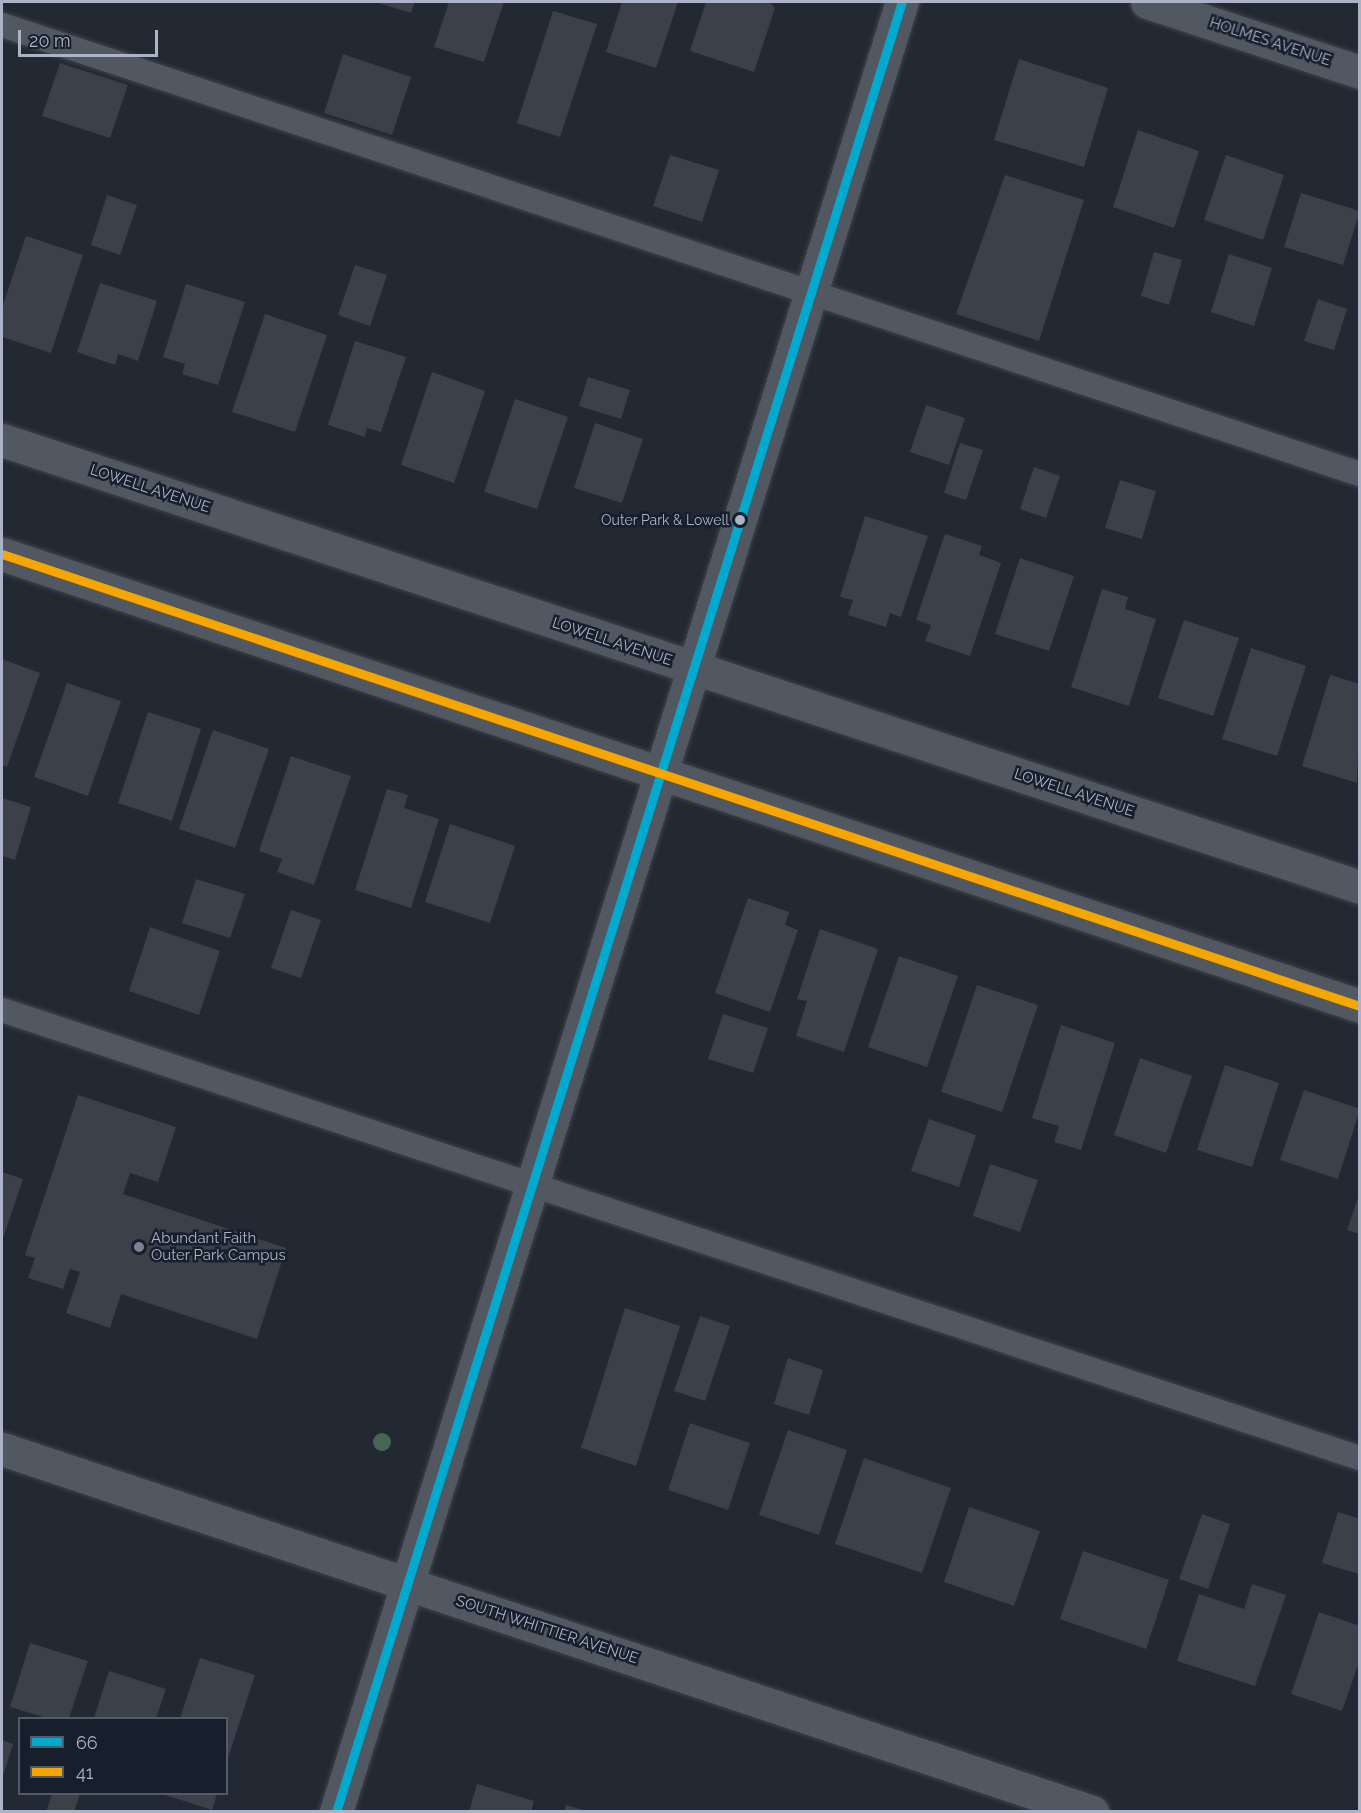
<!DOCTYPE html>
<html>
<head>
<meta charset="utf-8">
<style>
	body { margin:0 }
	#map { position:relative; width:1361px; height:1813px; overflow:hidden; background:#232932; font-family:Raleway,sans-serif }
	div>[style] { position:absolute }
	.building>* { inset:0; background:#3b4049 }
	.roads { filter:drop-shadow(0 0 2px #3f434a) drop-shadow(0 0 2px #3f434a) }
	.service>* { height:24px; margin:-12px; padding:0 12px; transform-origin:12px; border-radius:12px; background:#525861 }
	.minor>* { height:33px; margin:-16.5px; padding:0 16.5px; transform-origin:16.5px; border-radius:16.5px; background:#525861 }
	.tertiary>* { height:33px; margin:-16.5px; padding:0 16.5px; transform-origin:16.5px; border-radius:16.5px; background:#525861 }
	.bus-1>* { height:9px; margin:-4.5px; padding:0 4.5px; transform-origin:4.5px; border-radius:4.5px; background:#00a9ce }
	.bus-2>* { height:9px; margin:-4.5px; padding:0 4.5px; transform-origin:4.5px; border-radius:4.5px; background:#f7a600 }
	.trees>* { width:18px; height:18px; margin:-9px; border-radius:50%; background:#456653 }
	.dots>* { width:16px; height:16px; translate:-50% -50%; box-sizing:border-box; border:3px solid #171f2c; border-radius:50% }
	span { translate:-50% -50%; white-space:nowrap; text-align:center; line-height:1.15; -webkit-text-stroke:5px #171f2c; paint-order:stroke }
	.bus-label { font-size:14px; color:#aab4c6 }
	.right { translate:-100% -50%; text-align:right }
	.street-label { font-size:15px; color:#aab4c6 }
	.poi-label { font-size:15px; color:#aab4c6 }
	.left { translate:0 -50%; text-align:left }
	.frame { position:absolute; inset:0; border:3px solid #aab4c6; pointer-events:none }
	.legend { position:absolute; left:18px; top:1717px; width:210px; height:78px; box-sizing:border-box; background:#171f2c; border:2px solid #525b6a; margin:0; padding:8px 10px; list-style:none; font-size:18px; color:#aab4c6 }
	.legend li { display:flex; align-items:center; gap:12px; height:30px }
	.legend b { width:30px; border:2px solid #525b6a }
	.scale { position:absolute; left:18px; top:30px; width:140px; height:27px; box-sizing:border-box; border:3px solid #aab4c6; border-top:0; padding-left:8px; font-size:18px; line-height:21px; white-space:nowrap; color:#aab4c6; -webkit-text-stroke:4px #171f2c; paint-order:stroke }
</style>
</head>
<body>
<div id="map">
	<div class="building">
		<i style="clip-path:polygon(375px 2px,415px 2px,411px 13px)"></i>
		<i style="clip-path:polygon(449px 2px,504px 2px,484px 62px,434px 47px)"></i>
		<i style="clip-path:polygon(622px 2px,678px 2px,656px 68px,606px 52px)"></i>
		<i style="clip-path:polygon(706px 2px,769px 2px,775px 8px,754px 72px,690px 51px)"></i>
		<i style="clip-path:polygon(553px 11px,597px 24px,560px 137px,517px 123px)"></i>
		<i style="clip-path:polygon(343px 54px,411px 77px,392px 135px,324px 113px)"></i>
		<i style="clip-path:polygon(1019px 59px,1108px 88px,1084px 167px,994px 140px)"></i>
		<i style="clip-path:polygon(60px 63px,128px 85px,110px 138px,42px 116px)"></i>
		<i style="clip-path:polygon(1138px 130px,1199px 151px,1174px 228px,1113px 207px)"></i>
		<i style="clip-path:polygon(670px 155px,719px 170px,702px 222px,653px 206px)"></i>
		<i style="clip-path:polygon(1226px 155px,1284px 175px,1263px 240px,1204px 220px)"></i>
		<i style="clip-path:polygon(1005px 175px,1084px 200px,1039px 341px,956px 314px)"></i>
		<i style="clip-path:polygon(1301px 193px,1360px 211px,1343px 265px,1284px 247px)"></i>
		<i style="clip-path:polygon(107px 195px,137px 205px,120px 255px,91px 245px)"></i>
		<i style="clip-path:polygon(26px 236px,83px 255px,51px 353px,2px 337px,2px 308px)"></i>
		<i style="clip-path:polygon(1154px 252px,1182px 260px,1169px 305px,1141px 296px)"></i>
		<i style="clip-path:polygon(1229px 254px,1272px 268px,1254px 326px,1211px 312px)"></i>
		<i style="clip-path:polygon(355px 265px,387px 275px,370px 326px,338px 315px)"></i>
		<i style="clip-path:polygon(100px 283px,157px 301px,138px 361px,118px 354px,115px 365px,77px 352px)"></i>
		<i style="clip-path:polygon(186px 284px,245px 302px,218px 385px,182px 374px,185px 364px,163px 357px)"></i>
		<i style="clip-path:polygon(1318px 299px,1347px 309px,1334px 350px,1304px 341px)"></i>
		<i style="clip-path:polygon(265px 314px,327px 335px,295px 432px,232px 412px)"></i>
		<i style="clip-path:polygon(355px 341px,406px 357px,381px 432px,367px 428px,365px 437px,328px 425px)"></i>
		<i style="clip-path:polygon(432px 372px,485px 391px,454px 483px,401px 465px)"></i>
		<i style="clip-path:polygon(588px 377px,630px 390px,621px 419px,579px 406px)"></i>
		<i style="clip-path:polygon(515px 399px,568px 417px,537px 509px,484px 492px)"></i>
		<i style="clip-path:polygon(926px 405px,965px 418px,949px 465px,910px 452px)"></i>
		<i style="clip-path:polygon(595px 423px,643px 439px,622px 503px,574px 488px)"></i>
		<i style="clip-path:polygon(960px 443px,983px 450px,966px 500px,944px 493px)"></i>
		<i style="clip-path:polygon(1034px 467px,1060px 476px,1046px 518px,1020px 509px)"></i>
		<i style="clip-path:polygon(1120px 480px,1156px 491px,1142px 539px,1105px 528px)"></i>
		<i style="clip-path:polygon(865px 516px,928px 536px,901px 617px,890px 613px,886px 627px,848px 615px,853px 600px,840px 597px)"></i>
		<i style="clip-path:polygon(945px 534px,982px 546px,979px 555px,1001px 563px,970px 656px,925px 641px,931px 625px,916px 620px)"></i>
		<i style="clip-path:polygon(1020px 558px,1074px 576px,1049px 651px,995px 634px)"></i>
		<i style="clip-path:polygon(1102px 589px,1128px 597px,1125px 609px,1156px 619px,1129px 706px,1071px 687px)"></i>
		<i style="clip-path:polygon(1184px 620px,1239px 638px,1213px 716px,1158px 698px)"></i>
		<i style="clip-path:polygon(1251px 648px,1306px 666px,1277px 756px,1222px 739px)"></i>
		<i style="clip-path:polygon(2px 659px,40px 673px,7px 767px,2px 765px)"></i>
		<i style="clip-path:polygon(1330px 675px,1360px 684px,1357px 783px,1302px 766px)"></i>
		<i style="clip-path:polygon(67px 683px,121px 701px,88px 796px,34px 777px)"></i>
		<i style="clip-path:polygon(148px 712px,201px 729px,172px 821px,118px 803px)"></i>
		<i style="clip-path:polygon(213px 730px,269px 749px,235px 848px,179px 829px)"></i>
		<i style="clip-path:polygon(291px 756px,351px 776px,314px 885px,277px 872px,282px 859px,259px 851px)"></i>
		<i style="clip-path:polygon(387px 789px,408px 795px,404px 808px,439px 819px,411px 908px,355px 890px)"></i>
		<i style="clip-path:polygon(2px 798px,31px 807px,15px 860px,2px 856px)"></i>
		<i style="clip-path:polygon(450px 824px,515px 846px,490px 923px,425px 902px)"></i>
		<i style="clip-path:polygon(196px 879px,245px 894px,230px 938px,182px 923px)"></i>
		<i style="clip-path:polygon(748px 898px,789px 912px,785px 925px,798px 930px,770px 1012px,715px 993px)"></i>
		<i style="clip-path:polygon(291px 910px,321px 920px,301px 978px,271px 968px)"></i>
		<i style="clip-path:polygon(150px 927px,220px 951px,199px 1015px,129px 991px)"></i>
		<i style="clip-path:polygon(820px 929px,878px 949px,844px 1052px,796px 1036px,807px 1001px,797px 999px)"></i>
		<i style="clip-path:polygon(899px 956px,958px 976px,927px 1067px,868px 1047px)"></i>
		<i style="clip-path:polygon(977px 985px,1038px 1005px,1002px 1112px,941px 1092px)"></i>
		<i style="clip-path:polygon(723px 1014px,768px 1028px,753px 1073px,708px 1059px)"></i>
		<i style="clip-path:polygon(1061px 1025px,1115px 1043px,1081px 1150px,1054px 1142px,1059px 1126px,1032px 1118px)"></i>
		<i style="clip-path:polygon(1140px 1058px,1192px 1076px,1166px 1153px,1114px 1135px)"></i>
		<i style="clip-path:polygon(1225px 1065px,1279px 1083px,1252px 1167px,1197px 1150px)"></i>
		<i style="clip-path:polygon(1304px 1090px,1360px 1109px,1338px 1179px,1280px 1160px)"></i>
		<i style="clip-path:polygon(78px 1095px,176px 1127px,158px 1182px,130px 1173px,123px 1194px,286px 1248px,257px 1339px,121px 1294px,110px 1328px,66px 1313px,80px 1272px,70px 1269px,63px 1289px,28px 1278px,35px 1258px,25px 1255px)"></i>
		<i style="clip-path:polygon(929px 1119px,976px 1135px,959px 1187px,911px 1171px)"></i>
		<i style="clip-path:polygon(990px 1164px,1038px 1180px,1020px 1232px,973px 1216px)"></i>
		<i style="clip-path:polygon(2px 1172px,23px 1179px,2px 1241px)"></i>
		<i style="clip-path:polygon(1360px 1192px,1360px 1234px,1347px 1230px)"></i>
		<i style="clip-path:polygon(625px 1308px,680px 1326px,636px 1466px,581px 1448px)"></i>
		<i style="clip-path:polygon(700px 1316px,730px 1326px,705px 1401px,674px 1391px)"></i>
		<i style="clip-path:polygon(788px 1358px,823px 1370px,809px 1415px,774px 1404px)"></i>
		<i style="clip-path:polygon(690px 1423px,750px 1443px,728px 1510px,668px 1490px)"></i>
		<i style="clip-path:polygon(788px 1430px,847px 1450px,819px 1535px,759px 1515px)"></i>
		<i style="clip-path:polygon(864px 1458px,951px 1488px,922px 1573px,835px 1544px)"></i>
		<i style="clip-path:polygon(969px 1507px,1040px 1531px,1014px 1606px,944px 1582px)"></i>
		<i style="clip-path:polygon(1338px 1512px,1360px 1519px,1359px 1574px,1322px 1563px)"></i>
		<i style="clip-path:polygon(1202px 1514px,1230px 1524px,1208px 1589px,1179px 1579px)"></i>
		<i style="clip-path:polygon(1083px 1551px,1169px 1580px,1146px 1649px,1060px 1619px)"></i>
		<i style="clip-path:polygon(1252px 1584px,1286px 1595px,1255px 1686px,1177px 1661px,1199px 1594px,1244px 1609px)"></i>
		<i style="clip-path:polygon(1319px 1612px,1360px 1626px,1360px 1659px,1342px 1711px,1291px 1694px)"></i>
		<i style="clip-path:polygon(30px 1643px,88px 1661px,69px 1718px,47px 1718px,10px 1707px)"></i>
		<i style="clip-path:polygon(200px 1658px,255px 1675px,227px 1761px,226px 1718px,180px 1718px)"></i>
		<i style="clip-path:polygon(109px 1671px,166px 1689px,156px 1718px,94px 1718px)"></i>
		<i style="clip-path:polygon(2px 1740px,13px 1744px,2px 1779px)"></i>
		<i style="clip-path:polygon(477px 1784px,534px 1801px,531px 1812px,469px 1812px)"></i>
		<i style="clip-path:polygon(52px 1794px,80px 1794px,74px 1812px,46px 1812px)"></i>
		<i style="clip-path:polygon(162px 1794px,217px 1794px,212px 1810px)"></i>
		<i style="clip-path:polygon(566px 1805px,586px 1811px,586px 1812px,564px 1812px)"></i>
	</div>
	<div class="roads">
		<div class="service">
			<i style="left:2px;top:25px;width:1430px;rotate:18.3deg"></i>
			<i style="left:2px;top:1010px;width:1430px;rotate:18.26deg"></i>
		</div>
		<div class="minor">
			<i style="left:1147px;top:2px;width:224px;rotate:18.2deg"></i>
			<i style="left:2px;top:440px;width:1430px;rotate:18.22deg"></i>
			<i style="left:2px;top:554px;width:1431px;rotate:18.41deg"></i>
			<i style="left:2px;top:1449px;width:1149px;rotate:18.42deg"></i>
		</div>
		<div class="tertiary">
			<i style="left:336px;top:1812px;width:1896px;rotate:-72.64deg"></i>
		</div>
	</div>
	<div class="bus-1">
		<i style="left:336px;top:1812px;width:1896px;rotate:-72.64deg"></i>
	</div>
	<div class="bus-2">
		<i style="left:2px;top:554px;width:1431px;rotate:18.41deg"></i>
	</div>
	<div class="trees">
		<i style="left:382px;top:1442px"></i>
	</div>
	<div class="dots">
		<i style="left:740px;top:520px;background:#aab4c6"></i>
		<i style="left:139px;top:1247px;background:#7b8392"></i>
	</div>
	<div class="bus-label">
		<span class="right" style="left:729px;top:520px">Outer Park &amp; Lowell</span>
	</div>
	<div class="street-label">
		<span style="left:1270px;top:42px;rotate:18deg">HOLMES AVENUE</span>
		<span style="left:150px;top:489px;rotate:18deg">LOWELL AVENUE</span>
		<span style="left:612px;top:642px;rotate:18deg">LOWELL AVENUE</span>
		<span style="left:1074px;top:793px;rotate:18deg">LOWELL AVENUE</span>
		<span style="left:547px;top:1630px;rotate:18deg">SOUTH WHITTIER AVENUE</span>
	</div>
	<div class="poi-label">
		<span class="left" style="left:151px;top:1247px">Abundant Faith<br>Outer Park Campus</span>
	</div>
	<div class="frame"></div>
	<ul class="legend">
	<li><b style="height:8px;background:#00a9ce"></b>66</li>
	<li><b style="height:8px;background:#f7a600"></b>41</li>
	</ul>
	<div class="scale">20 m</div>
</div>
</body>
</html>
